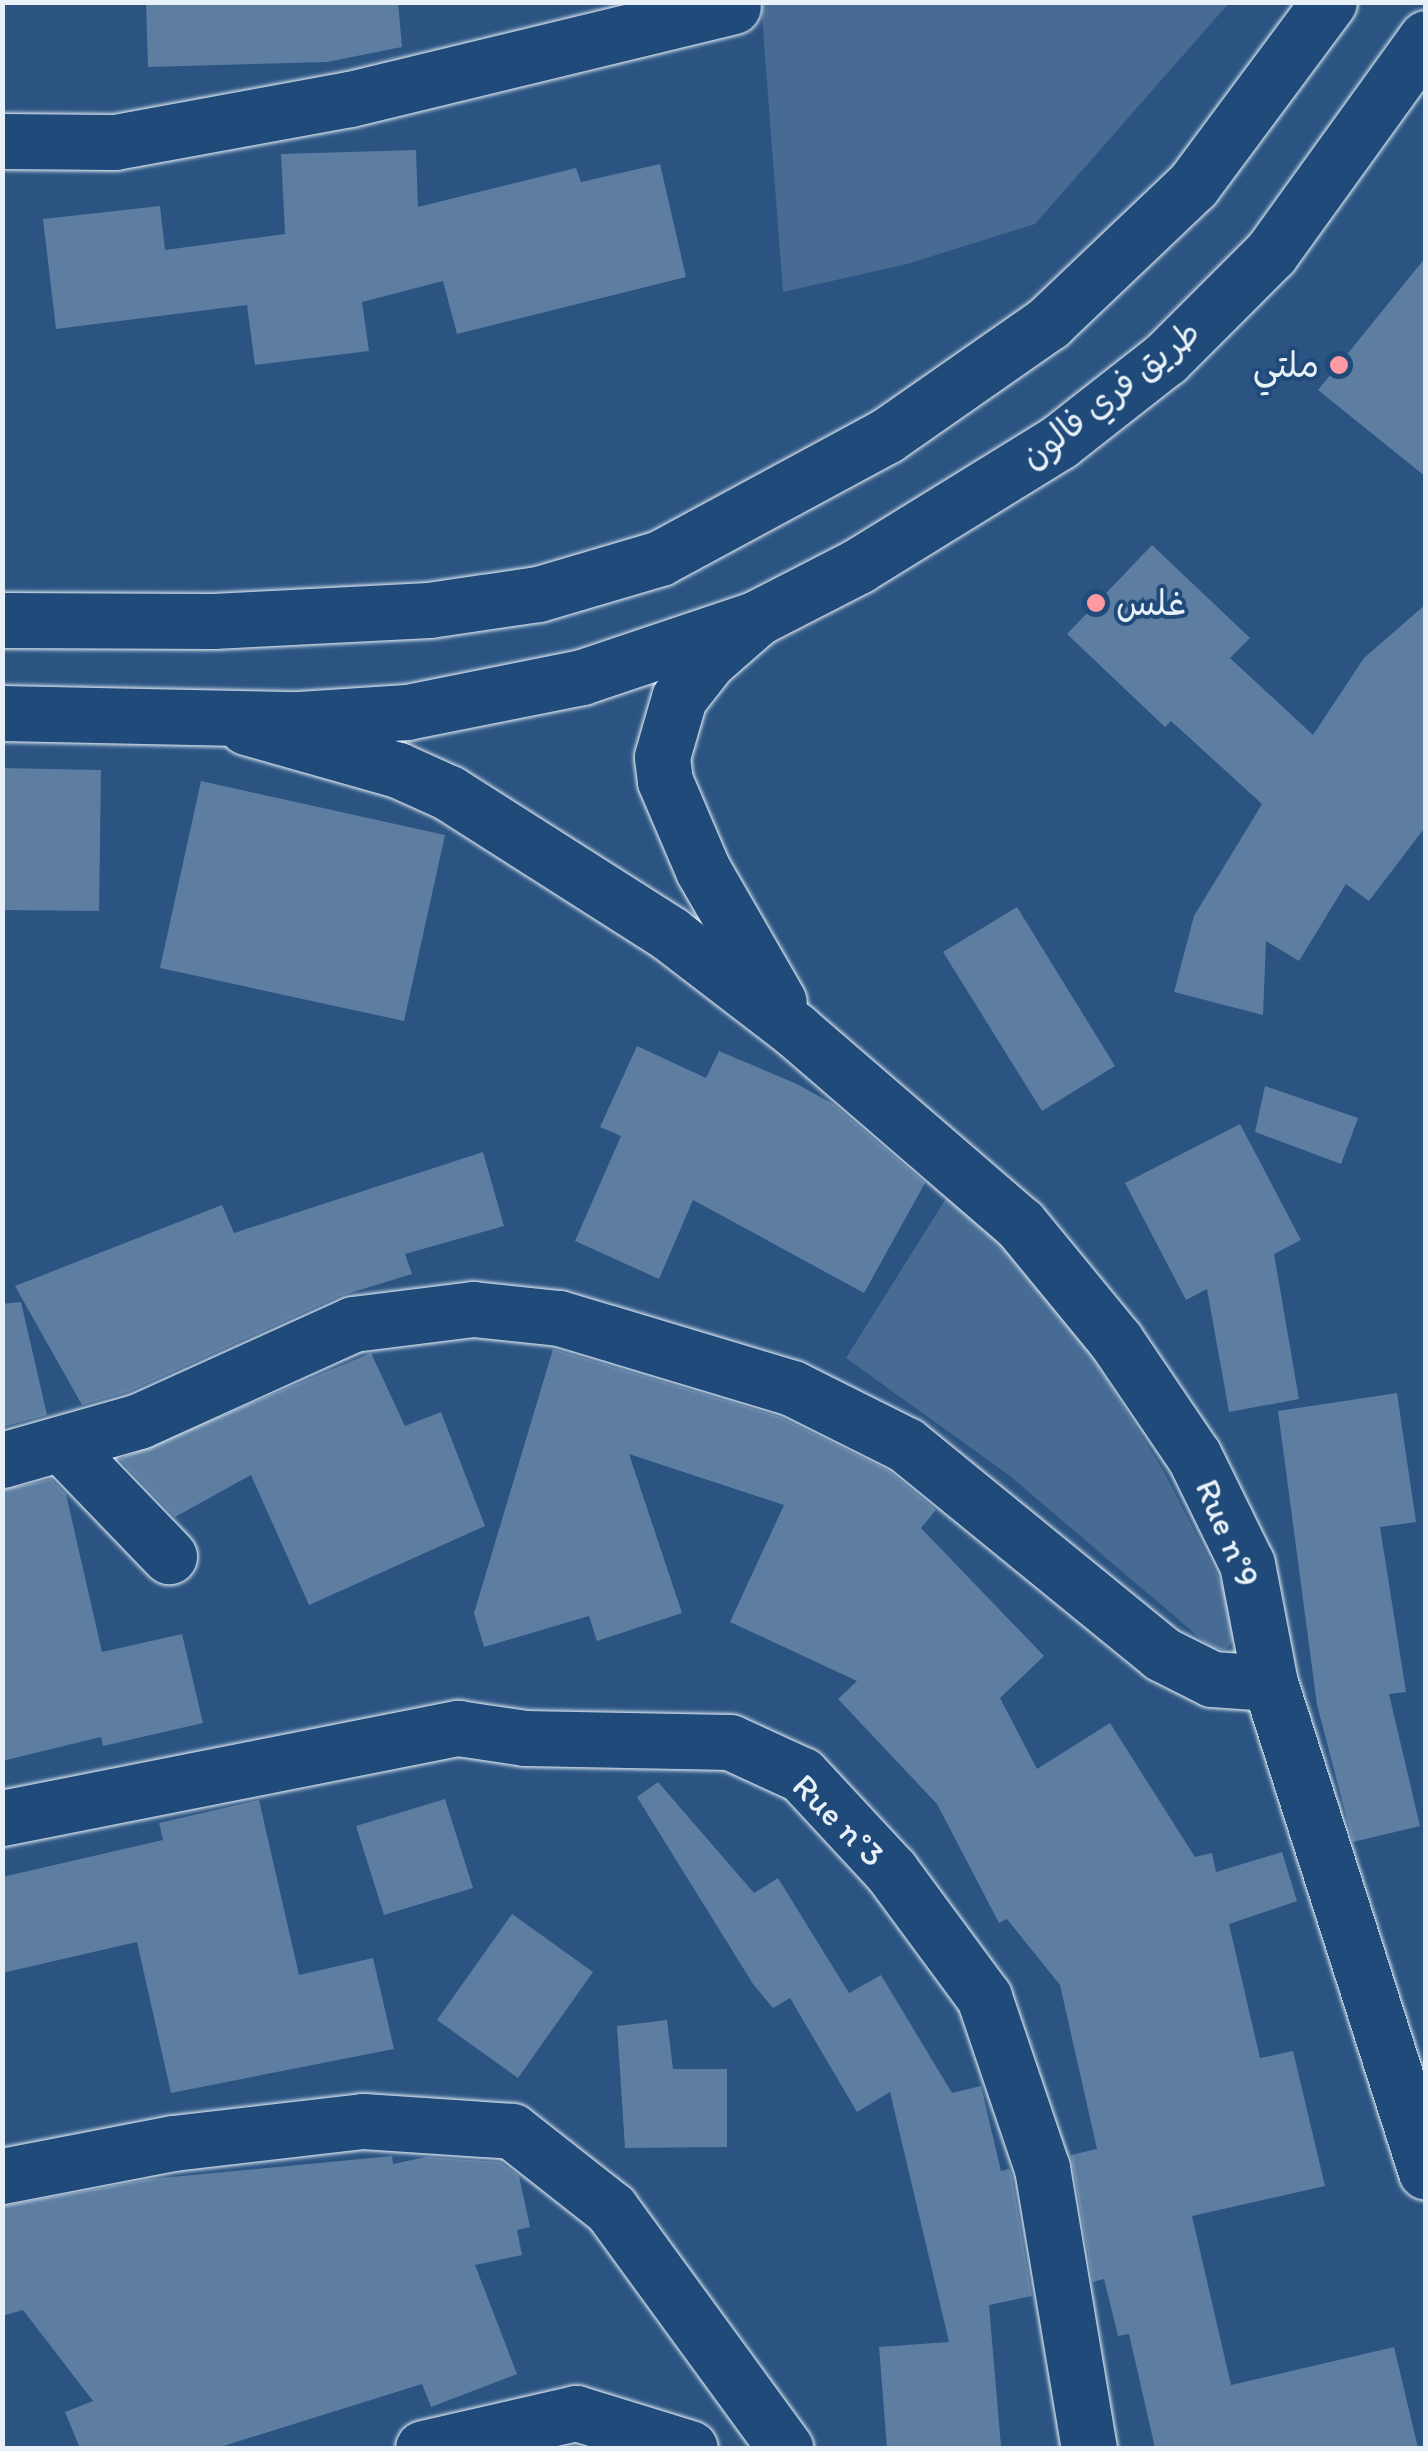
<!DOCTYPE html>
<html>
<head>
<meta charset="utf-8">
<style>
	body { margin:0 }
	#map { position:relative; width:1428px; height:2451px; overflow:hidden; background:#2b5482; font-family:Itim,"Playpen Sans Arabic",sans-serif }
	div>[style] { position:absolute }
	.green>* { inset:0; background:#476b93 }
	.building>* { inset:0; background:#5d7da1 }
	.roads { filter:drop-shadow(0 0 2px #e8f1f8) drop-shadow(0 0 2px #e8f1f8) }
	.street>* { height:55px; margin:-27.5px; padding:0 27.5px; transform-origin:27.5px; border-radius:27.5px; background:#1f4a7a }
	.highway>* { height:55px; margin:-27.5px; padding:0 27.5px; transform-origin:27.5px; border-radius:27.5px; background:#1f4a7a }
	.dots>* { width:28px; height:28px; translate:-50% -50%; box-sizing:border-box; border:5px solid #1f4a7a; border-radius:50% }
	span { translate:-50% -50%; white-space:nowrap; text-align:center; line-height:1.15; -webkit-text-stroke:8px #1f4a7a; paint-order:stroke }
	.poi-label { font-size:35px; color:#e8f1f8 }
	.right { translate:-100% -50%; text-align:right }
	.left { translate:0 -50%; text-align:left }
	.street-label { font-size:35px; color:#e8f1f8 }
	.frame { position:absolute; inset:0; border:5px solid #e8f1f8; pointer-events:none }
</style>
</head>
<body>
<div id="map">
	<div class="green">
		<i style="clip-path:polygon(761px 3px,761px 2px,1229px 3px,1035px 224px,907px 264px,783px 292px)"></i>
		<i style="clip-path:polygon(962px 1173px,1070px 1321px,1164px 1472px,1243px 1625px,1227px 1649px,1213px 1649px,1010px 1476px,846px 1358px)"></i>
	</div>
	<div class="building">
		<i style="clip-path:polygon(146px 2px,398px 2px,402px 47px,327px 62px,148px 67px)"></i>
		<i style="clip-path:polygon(416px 150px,418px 207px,576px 168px,581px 182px,660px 164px,686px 277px,457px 334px,443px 281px,362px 302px,369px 351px,255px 365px,247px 305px,56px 329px,43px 219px,160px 206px,165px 250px,285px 234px,281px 154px)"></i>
		<i style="clip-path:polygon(1426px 257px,1426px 477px,1318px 390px)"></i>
		<i style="clip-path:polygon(1152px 545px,1250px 638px,1230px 658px,1313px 735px,1364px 658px,1426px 604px,1426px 826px,1369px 901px,1346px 884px,1299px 961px,1266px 941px,1263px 1015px,1174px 992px,1194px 916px,1262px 804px,1171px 721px,1165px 727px,1067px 634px)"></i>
		<i style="clip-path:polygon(2px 768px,101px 770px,99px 911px,2px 910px)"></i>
		<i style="clip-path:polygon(201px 781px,445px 835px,404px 1021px,160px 968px)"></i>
		<i style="clip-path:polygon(1017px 907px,1115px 1066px,1042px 1111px,943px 952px)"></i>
		<i style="clip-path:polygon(637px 1046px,706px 1078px,719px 1051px,797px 1084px,833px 1104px,925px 1183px,864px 1293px,693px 1200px,659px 1279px,575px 1241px,621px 1136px,600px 1127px)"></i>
		<i style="clip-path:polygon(1265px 1086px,1358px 1118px,1341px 1164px,1255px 1132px)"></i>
		<i style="clip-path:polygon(1240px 1124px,1301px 1240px,1274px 1254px,1299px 1399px,1229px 1412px,1207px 1289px,1186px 1300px,1125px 1183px)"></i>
		<i style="clip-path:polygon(483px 1152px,504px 1226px,405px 1254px,412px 1274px,340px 1296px,128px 1392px,82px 1405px,15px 1286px,222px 1205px,234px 1233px)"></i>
		<i style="clip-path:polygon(21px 1302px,47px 1415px,2px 1427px,2px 1304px)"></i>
		<i style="clip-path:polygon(553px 1349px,780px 1417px,889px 1471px,936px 1510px,921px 1528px,1044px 1656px,1000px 1698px,1037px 1769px,1110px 1723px,1195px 1857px,1212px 1853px,1216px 1872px,1282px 1852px,1297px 1901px,1229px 1924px,1260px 2058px,1293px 2051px,1325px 2186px,1192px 2216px,1231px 2385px,1394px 2347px,1418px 2448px,1155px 2448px,1129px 2334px,1118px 2336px,1104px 2279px,1093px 2282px,1071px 2155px,1097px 2149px,1060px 1985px,1007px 1919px,999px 1923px,937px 1804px,838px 1699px,857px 1681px,730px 1622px,784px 1505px,629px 1454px,682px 1613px,597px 1641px,589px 1616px,484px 1647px,474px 1613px)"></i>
		<i style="clip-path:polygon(371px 1353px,405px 1426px,441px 1412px,485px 1526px,309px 1605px,251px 1475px,175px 1517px,119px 1459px)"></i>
		<i style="clip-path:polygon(1397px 1393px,1416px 1522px,1380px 1527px,1406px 1692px,1389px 1694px,1420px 1826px,1353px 1842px,1317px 1705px,1278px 1411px)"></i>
		<i style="clip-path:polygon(51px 1479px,66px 1494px,102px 1652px,182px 1634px,203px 1723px,103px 1746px,101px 1737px,2px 1761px,2px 1490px)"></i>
		<i style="clip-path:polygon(658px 1782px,754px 1893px,778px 1878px,849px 1993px,881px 1975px,952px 2093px,981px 2086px,1001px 2171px,1009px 2169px,1012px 2176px,1032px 2296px,989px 2305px,1001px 2446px,887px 2448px,879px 2347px,949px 2342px,890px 2092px,857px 2112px,790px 1998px,773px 2008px,753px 1984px,637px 1797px)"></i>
		<i style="clip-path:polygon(445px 1799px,473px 1888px,384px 1915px,356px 1826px)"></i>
		<i style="clip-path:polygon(259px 1800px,299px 1975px,373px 1958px,394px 2049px,171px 2093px,137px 1942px,2px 1973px,2px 1877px,163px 1840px,159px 1823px)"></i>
		<i style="clip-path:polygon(512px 1914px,593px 1972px,518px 2078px,437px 2020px)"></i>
		<i style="clip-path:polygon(667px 2020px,673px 2069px,727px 2069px,727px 2147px,625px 2148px,617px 2026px)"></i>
		<i style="clip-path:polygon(392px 2156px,393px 2164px,426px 2157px,500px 2162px,519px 2176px,530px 2227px,517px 2230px,522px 2255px,475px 2265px,517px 2374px,431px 2407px,422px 2384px,217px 2448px,80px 2448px,65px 2412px,93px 2401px,23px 2310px,2px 2316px,2px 2206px,151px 2179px)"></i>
	</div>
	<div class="roads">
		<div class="street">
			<i style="left:2px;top:141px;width:113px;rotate:0.5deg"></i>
			<i style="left:115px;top:142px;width:239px;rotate:-10.4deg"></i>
			<i style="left:350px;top:99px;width:394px;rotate:-13.6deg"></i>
			<i style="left:757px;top:618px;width:65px;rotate:138.7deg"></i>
			<i style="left:708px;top:661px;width:47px;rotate:128.1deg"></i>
			<i style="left:679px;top:698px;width:61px;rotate:106.1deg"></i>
			<i style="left:662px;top:757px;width:24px;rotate:83deg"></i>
			<i style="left:665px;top:781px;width:97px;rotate:66.9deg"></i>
			<i style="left:703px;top:870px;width:152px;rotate:60.1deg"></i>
			<i style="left:246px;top:727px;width:158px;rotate:15.8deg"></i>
			<i style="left:398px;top:770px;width:56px;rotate:24.3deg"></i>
			<i style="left:449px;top:793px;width:262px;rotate:32.5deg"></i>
			<i style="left:670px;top:934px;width:158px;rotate:37.5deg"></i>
			<i style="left:795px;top:1030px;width:297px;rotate:40.8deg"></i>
			<i style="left:1020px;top:1224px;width:151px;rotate:50.6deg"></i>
			<i style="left:1116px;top:1341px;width:139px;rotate:55.9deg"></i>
			<i style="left:1194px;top:1456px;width:120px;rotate:63.9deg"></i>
			<i style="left:1247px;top:1564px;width:121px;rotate:79.1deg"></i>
			<i style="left:1270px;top:1683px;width:513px;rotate:72.31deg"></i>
			<i style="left:63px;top:1446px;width:153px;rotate:46.1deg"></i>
			<i style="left:2px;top:1460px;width:142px;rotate:-15.9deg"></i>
			<i style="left:139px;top:1421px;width:235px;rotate:-24.4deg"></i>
			<i style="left:353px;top:1324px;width:121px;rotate:-7.1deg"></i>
			<i style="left:473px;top:1309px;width:86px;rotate:6deg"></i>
			<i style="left:559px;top:1318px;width:243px;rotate:16.7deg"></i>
			<i style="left:792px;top:1388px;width:127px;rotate:26.6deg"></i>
			<i style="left:906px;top:1445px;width:330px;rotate:39.2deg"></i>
			<i style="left:1162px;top:1654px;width:56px;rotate:26.6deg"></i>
			<i style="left:1212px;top:1679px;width:58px;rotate:3.9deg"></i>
			<i style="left:2px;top:1818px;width:465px;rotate:-11.2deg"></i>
			<i style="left:458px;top:1728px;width:68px;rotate:8.5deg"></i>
			<i style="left:525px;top:1738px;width:205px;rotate:1.1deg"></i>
			<i style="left:730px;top:1742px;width:79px;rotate:24.6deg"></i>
			<i style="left:802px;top:1775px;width:131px;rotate:47.2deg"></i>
			<i style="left:891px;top:1871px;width:157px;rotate:53.6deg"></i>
			<i style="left:984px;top:1997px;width:181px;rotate:71.3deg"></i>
			<i style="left:1042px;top:2168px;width:284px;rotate:80.5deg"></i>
			<i style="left:2px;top:2176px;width:174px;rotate:-10.9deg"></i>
			<i style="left:173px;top:2143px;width:191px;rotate:-6.6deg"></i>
			<i style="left:363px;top:2121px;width:149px;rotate:3.8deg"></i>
			<i style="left:512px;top:2131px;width:126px;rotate:38.2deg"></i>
			<i style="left:611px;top:2209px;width:296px;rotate:53.9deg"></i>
			<i style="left:423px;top:2448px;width:157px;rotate:-12.9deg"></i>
			<i style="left:576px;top:2413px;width:119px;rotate:17.1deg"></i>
		</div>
		<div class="highway">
			<i style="left:2px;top:620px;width:211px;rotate:0.3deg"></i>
			<i style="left:213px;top:621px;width:216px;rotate:-2.9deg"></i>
			<i style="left:429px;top:610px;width:110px;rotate:-8.4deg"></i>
			<i style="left:538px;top:594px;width:127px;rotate:-16.4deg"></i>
			<i style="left:660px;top:558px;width:257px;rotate:-28.4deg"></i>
			<i style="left:886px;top:436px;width:198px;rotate:-34.9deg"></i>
			<i style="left:1048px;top:323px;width:200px;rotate:-43.6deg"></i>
			<i style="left:1193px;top:185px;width:228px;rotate:-53.4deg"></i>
			<i style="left:2px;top:713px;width:297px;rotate:1.2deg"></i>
			<i style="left:299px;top:719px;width:108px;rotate:-3.7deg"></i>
			<i style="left:407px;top:712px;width:178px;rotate:-11.3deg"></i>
			<i style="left:582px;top:677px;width:185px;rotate:-18.6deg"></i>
			<i style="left:757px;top:618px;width:114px;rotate:-27.2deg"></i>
			<i style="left:858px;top:566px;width:236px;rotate:-31.7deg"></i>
			<i style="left:1059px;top:442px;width:135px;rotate:-38.1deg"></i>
			<i style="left:1165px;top:359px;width:150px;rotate:-45deg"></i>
			<i style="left:1271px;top:253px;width:265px;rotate:-54.2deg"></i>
		</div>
	</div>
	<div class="dots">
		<i style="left:1339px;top:365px;background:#ff9aa2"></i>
		<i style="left:1096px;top:603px;background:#ff9aa2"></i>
	</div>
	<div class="poi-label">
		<span class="right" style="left:1319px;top:365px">ملتي</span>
		<span class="left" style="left:1116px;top:603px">غلس</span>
	</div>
	<div class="street-label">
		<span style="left:1110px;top:394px;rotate:-38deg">طريق فري فالون</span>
		<span style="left:1228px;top:1533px;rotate:67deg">Rue n°9</span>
		<span style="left:839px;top:1820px;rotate:45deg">Rue n°3</span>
	</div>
	<div class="frame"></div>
</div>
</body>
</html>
